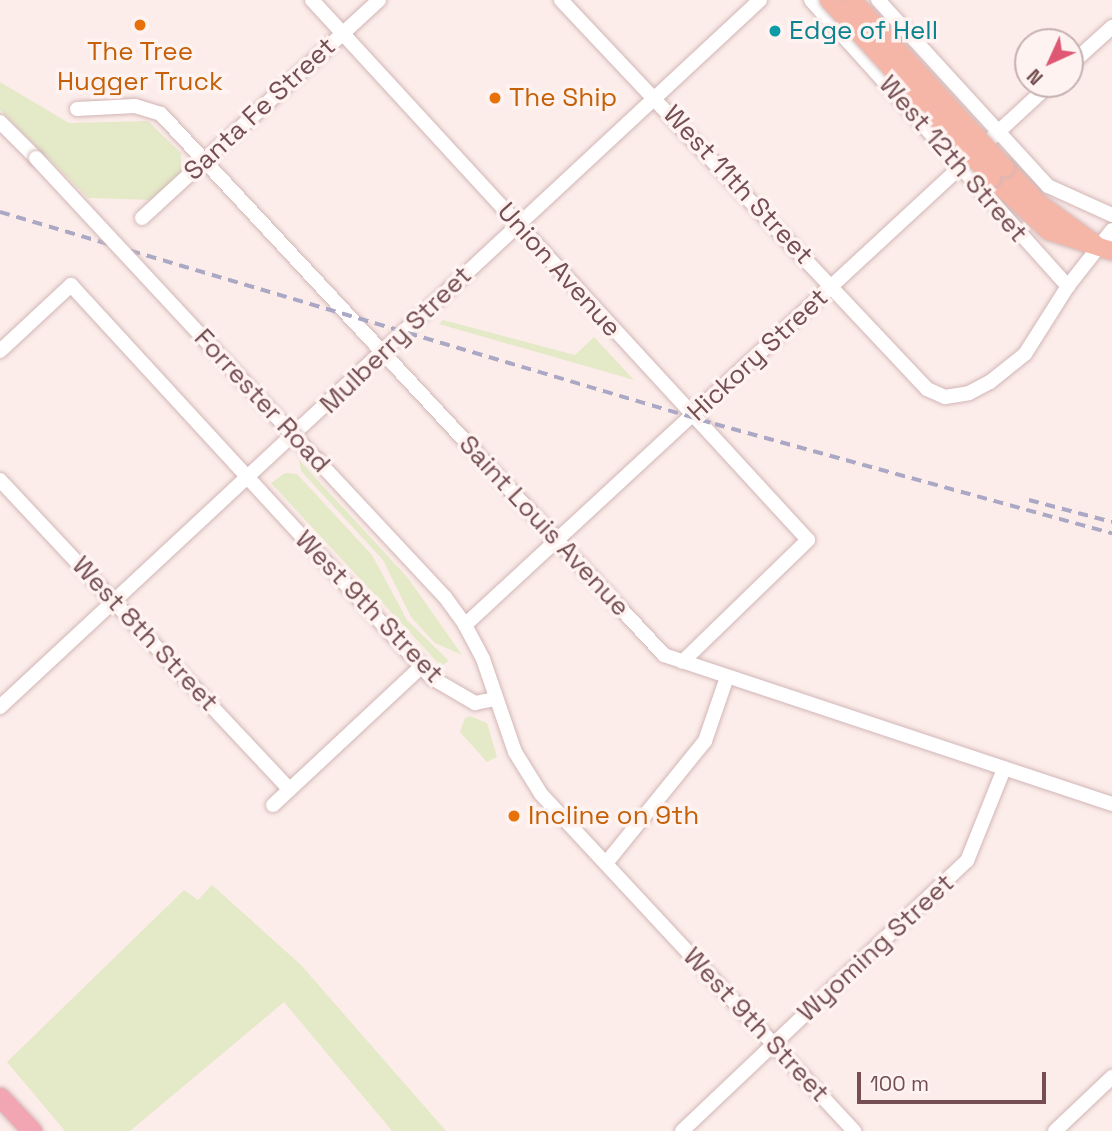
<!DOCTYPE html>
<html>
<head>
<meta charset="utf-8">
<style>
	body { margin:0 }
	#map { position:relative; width:1112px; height:1131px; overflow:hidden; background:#fcedea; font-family:"Space Grotesk",sans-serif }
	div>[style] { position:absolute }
	.green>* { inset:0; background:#e4e9c8 }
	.roads { filter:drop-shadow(0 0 2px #d2b6b6) drop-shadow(0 0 2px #d2b6b6) }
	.minor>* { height:14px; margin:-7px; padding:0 7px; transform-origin:7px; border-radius:7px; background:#fff }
	.major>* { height:18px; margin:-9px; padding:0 9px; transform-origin:9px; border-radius:9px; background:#f6b6a7 }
	.highway>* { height:19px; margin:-9.5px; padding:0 9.5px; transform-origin:9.5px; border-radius:9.5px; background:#f2a5b2 }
	.rail>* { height:3.5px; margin-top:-1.75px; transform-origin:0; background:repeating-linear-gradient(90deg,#aba8c6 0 10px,transparent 0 17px) }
	.bridges { filter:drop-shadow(0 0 2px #d2b6b6) drop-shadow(0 0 2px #d2b6b6) }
	.minor-bridge>* { height:14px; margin:-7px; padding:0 7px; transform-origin:7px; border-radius:7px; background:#fff }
	.major-bridge>* { height:18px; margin:-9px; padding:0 9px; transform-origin:9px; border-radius:9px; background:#f6b6a7 }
	.dots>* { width:19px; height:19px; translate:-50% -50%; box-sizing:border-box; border:4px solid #fef3f0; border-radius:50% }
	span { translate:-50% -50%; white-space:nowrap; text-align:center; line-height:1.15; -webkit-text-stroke:7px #fef3f0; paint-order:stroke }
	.culture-label { font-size:26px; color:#0d838f }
	.left { translate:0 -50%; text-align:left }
	.food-label { font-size:26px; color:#c56008 }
	.street-label { font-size:26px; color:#754e51 }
	.north { position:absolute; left:1014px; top:28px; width:70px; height:70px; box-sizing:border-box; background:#fef3f0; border:2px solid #c7b1b0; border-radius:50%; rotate:225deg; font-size:19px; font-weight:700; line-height:28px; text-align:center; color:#754e51 }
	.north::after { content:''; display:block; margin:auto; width:24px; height:32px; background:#de5773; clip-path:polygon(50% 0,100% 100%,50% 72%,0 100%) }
	.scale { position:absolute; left:857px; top:1072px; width:189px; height:32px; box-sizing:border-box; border:4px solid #754e51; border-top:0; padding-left:9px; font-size:21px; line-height:24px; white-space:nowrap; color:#754e51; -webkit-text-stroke:5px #fef3f0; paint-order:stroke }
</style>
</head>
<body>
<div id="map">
	<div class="green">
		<i style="clip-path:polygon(0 82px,69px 123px,148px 121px,181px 153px,181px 174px,153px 200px,88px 198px,0 110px)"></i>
		<i style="clip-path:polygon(443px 320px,575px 355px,594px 337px,634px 380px,439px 324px)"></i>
		<i style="clip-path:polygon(299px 460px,408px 578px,462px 655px,435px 643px,411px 617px,383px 560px,301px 471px)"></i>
		<i style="clip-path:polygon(285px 473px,297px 474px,372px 555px,407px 620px,449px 661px,441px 666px,271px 483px)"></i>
		<i style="clip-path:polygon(470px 716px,487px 723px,497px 757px,487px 762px,460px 732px,465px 718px)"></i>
		<i style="clip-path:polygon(212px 885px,301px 965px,446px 1131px,392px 1131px,284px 1002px,130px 1131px,65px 1131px,7px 1062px,184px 890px,198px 900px)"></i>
	</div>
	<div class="roads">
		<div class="minor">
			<i style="left:312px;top:0;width:733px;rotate:47.43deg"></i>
			<i style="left:808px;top:540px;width:175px;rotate:135.9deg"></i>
			<i style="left:561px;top:0;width:534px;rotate:46.74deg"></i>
			<i style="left:927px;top:389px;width:20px;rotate:24deg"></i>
			<i style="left:945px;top:397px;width:24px;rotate:-9deg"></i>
			<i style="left:969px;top:393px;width:24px;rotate:-28deg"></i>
			<i style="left:990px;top:382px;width:45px;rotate:-38.7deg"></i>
			<i style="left:1025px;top:354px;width:80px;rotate:-57.7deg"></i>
			<i style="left:1068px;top:286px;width:71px;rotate:-51.8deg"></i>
			<i style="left:811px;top:0;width:385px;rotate:48.1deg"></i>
			<i style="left:878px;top:0;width:252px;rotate:47.6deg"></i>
			<i style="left:1048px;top:186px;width:70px;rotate:24.4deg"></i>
			<i style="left:1070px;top:65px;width:57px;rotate:-42.1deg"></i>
			<i style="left:77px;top:109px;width:58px;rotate:-3deg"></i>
			<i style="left:135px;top:106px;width:27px;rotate:17deg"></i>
			<i style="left:161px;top:114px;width:739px;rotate:47.08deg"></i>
			<i style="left:664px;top:655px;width:472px;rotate:18.4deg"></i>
			<i style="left:0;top:122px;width:51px;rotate:45deg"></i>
			<i style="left:142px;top:218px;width:322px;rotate:-42.6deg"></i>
			<i style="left:0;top:351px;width:97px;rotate:-42.9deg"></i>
			<i style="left:71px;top:285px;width:534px;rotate:47.43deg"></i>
			<i style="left:432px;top:678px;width:50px;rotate:30.2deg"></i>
			<i style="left:475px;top:703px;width:21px;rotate:-11deg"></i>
			<i style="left:318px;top:461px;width:186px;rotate:47deg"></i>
			<i style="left:445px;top:597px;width:34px;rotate:54deg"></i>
			<i style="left:465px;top:625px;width:38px;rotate:62deg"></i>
			<i style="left:483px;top:659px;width:98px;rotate:71deg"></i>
			<i style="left:515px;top:752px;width:49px;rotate:58.2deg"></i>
			<i style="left:541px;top:794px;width:460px;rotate:47.1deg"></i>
			<i style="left:0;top:480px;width:423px;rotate:46.9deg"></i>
			<i style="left:465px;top:625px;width:797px;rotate:-42.76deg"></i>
			<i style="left:0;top:707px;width:1038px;rotate:-42.93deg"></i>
			<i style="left:273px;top:805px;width:202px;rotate:-43deg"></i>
			<i style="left:607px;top:862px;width:156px;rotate:-51deg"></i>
			<i style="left:705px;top:741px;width:68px;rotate:-71deg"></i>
			<i style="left:682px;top:1131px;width:393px;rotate:-43.5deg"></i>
			<i style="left:967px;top:861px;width:99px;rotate:-68.1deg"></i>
			<i style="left:1055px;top:1131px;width:79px;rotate:-43.5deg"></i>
		</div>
		<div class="major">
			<i style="left:1005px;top:168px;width:47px;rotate:46.7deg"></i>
			<i style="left:1037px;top:202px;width:72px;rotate:35.9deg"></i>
			<i style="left:992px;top:178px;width:78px;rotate:42.9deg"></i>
			<i style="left:1049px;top:231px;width:66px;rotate:17.6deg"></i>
		</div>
		<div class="highway">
			<i style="left:0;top:1097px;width:47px;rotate:46.7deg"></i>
		</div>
	</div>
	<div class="rail">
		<i style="left:0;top:212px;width:746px;rotate:16.52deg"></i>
		<i style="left:715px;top:424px;width:412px;rotate:15.4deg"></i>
		<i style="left:1029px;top:500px;width:86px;rotate:14.8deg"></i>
	</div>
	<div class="bridges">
		<div class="minor-bridge">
			<i style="left:36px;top:158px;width:414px;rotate:47.1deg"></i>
		</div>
		<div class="major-bridge">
			<i style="left:829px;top:0;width:241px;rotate:47.5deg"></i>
			<i style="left:852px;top:0;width:227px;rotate:47.7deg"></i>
		</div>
	</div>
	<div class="dots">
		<i style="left:140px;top:25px;background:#e8710a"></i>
		<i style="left:775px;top:31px;background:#0f9aa8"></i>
		<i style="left:495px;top:98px;background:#e8710a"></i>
		<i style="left:514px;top:816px;background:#e8710a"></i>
	</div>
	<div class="culture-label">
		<span class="left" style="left:789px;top:31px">Edge of Hell</span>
	</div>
	<div class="food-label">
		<span style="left:140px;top:67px">The Tree<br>Hugger Truck</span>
		<span class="left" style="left:509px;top:98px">The Ship</span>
		<span class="left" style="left:528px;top:816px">Incline on 9th</span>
	</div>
	<div class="street-label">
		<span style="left:260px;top:109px;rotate:-43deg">Santa Fe Street</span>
		<span style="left:953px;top:159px;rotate:49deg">West 12th Street</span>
		<span style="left:738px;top:185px;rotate:47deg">West 11th Street</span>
		<span style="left:559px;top:270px;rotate:48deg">Union Avenue</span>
		<span style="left:396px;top:340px;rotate:-44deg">Mulberry Street</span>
		<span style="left:758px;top:355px;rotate:-43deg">Hickory Street</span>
		<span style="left:262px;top:401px;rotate:47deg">Forrester Road</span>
		<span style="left:544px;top:526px;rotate:47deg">Saint Louis Avenue</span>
		<span style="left:369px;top:607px;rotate:46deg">West 9th Street</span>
		<span style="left:145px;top:634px;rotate:47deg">West 8th Street</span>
		<span style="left:876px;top:948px;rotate:-43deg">Wyoming Street</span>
		<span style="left:756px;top:1025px;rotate:47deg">West 9th Street</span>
	</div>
	<div class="north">N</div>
	<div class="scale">100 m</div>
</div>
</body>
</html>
